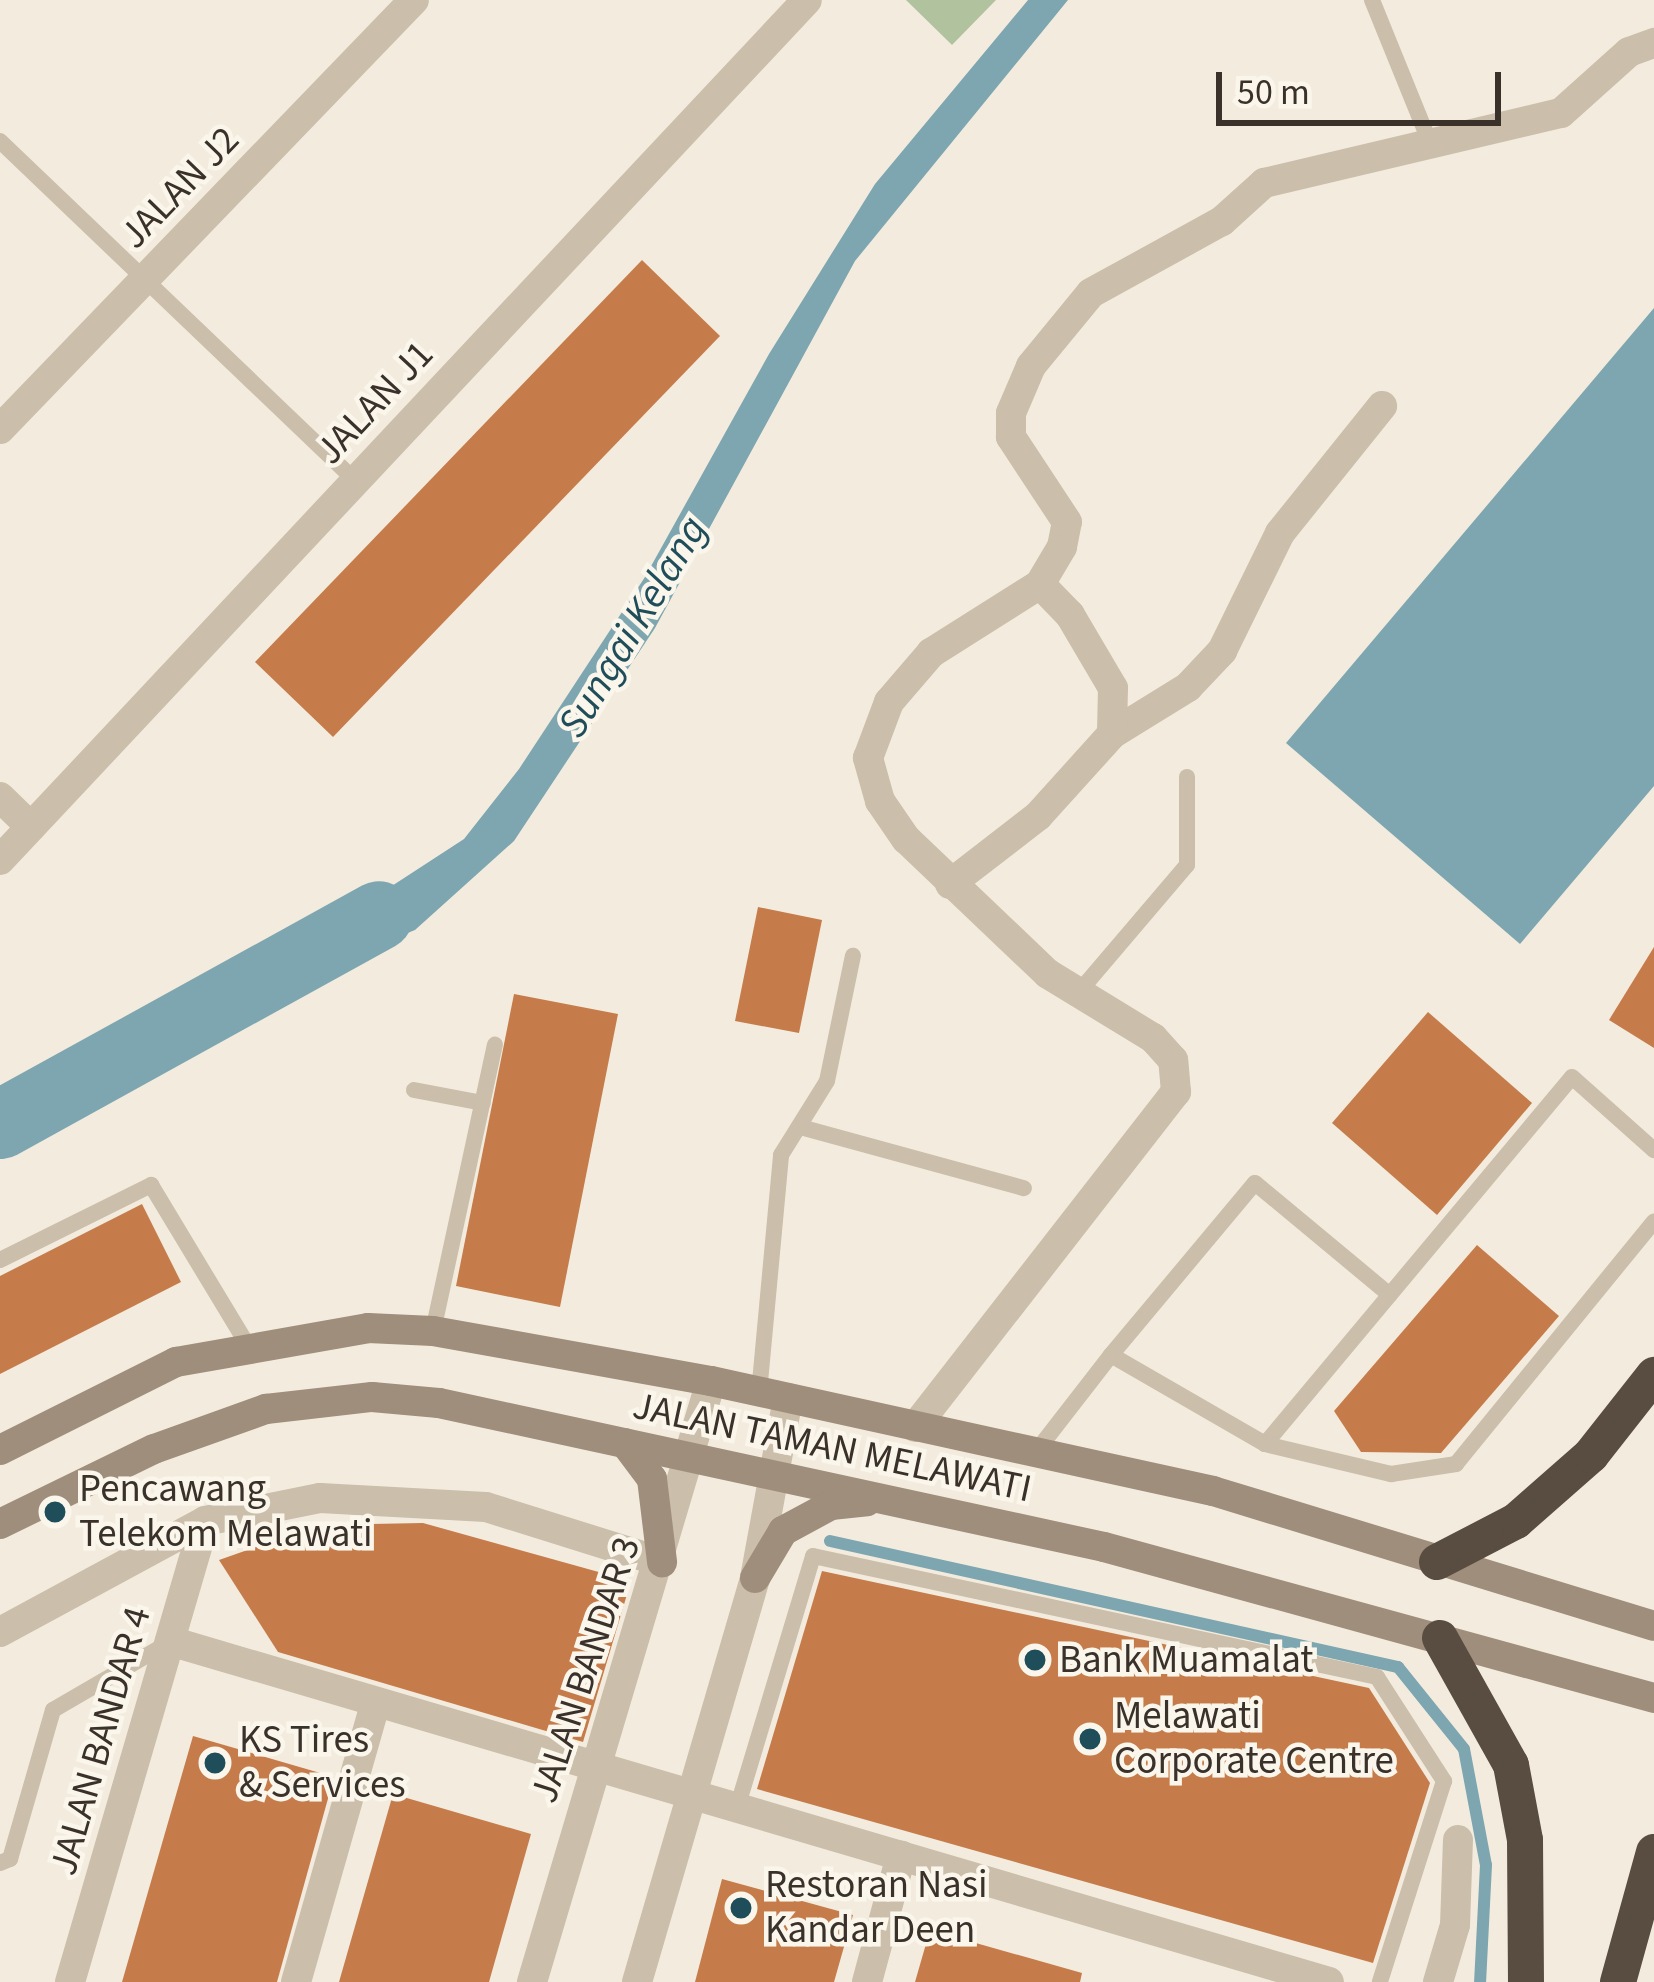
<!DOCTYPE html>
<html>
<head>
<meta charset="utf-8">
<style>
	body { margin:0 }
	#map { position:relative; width:1654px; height:1982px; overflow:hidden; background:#f3ecde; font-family:"Source Sans 3",sans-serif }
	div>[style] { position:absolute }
	.green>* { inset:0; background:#b0c29e }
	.water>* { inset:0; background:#7da6b0 }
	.stream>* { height:12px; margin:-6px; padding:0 6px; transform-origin:6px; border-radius:6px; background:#7da6b0 }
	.river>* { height:69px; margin:-34.5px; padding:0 34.5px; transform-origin:34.5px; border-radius:34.5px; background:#7da6b0 }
	.building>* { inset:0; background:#c57c4a }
	.lane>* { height:16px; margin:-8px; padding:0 8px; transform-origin:8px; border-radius:8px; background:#cbbeaa }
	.street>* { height:30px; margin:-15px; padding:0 15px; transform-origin:15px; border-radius:15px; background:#cbbeaa }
	.secondary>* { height:30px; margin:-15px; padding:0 15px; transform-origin:15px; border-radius:15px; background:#9f8e7b }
	.highway>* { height:36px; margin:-18px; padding:0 18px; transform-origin:18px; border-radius:18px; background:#594c41 }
	.dots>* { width:33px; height:33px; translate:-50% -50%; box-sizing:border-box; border:6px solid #faf6eb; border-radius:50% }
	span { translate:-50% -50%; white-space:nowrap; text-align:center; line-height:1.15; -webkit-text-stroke:9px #faf6eb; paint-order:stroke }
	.street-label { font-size:39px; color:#39312a }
	.poi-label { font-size:39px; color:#39312a }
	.left { translate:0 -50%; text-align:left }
	.water-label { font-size:42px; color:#1f4d5a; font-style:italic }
	.scale { position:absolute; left:1216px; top:72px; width:285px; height:54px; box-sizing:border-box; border:6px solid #39312a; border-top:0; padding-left:15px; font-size:36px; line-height:42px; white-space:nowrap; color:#39312a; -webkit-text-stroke:9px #faf6eb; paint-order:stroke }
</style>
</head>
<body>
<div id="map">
	<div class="green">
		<i style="clip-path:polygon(906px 0,996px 0,952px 45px)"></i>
	</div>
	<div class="water">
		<i style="clip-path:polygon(1028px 0,1068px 0,855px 261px,655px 628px,514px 841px,415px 930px,309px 973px,292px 951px,464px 839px,519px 769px,645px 577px,769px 354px,875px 184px)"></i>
		<i style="clip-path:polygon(1654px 308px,1654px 786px,1520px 944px,1286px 743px)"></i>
	</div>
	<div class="stream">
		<i style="left:830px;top:1541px;width:582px;rotate:12.51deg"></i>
		<i style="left:1398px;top:1667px;width:105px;rotate:51.2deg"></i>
		<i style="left:1464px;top:1749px;width:118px;rotate:79.3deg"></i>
		<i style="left:1486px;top:1865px;width:117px;rotate:92.9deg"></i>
	</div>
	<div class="river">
		<i style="left:0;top:1124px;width:432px;rotate:-28.9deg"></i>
	</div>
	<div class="building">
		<i style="clip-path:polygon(642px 260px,720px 336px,333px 737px,255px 662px)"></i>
		<i style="clip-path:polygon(758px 907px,822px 920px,799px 1033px,735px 1021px)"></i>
		<i style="clip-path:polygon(1654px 947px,1654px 1048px,1609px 1020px)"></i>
		<i style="clip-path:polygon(514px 994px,618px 1014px,560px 1307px,456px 1286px)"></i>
		<i style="clip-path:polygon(1428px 1012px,1532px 1103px,1437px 1215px,1332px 1123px)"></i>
		<i style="clip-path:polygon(142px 1204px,181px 1282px,0 1374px,0 1276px)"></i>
		<i style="clip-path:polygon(1477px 1245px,1559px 1316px,1441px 1453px,1361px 1452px,1334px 1411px)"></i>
		<i style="clip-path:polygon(423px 1523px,631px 1581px,583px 1742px,278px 1652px,219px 1560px,318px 1525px)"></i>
		<i style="clip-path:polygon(822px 1571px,1369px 1688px,1430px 1783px,1373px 1963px,757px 1789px)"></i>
		<i style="clip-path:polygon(193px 1736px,334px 1777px,277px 1982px,122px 1982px)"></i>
		<i style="clip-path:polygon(393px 1794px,531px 1834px,489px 1982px,339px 1982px)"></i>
		<i style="clip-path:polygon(722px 1879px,853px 1915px,834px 1982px,695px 1982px)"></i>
		<i style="clip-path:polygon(930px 1930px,1082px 1973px,1080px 1982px,915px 1982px)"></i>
	</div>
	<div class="lane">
		<i style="left:1372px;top:0;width:154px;rotate:67.9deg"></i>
		<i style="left:0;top:141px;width:492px;rotate:43.7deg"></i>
		<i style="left:1078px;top:993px;width:168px;rotate:-49.6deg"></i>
		<i style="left:1187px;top:865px;width:88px;rotate:-90deg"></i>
		<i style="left:414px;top:1090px;width:70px;rotate:10.7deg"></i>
		<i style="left:804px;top:1128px;width:228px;rotate:15.3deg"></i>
		<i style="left:0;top:1260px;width:169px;rotate:-26.4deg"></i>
		<i style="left:151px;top:1185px;width:188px;rotate:58.9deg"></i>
		<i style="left:433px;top:1331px;width:293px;rotate:-77.8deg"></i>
		<i style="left:1111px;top:1355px;width:224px;rotate:-50.1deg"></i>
		<i style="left:1255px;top:1183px;width:175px;rotate:39.7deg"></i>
		<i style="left:759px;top:1393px;width:239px;rotate:-84.7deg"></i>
		<i style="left:781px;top:1155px;width:87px;rotate:-58.1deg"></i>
		<i style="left:827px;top:1081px;width:128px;rotate:-78.3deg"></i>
		<i style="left:1265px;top:1444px;width:478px;rotate:-50.1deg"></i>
		<i style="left:1572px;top:1077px;width:110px;rotate:41.7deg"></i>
		<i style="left:1035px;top:1453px;width:124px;rotate:-52.2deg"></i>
		<i style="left:1111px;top:1355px;width:178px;rotate:30deg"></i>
		<i style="left:1265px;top:1444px;width:130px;rotate:13.4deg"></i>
		<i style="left:1391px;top:1474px;width:66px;rotate:-8.7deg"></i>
		<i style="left:1456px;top:1464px;width:313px;rotate:-50.8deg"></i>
		<i style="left:737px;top:1808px;width:263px;rotate:-73.2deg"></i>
		<i style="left:813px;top:1556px;width:577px;rotate:12.11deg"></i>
		<i style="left:1377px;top:1677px;width:124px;rotate:57.2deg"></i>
		<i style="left:1444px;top:1781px;width:211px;rotate:107.7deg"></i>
		<i style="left:0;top:1863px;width:11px;rotate:-22deg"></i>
		<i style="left:10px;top:1859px;width:155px;rotate:-73.9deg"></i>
		<i style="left:53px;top:1710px;width:135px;rotate:-30.2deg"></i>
	</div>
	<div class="street">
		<i style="left:0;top:429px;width:596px;rotate:-46.02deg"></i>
		<i style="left:1112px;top:734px;width:89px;rotate:-31.7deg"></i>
		<i style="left:1188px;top:687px;width:50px;rotate:-46.6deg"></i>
		<i style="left:1222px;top:651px;width:131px;rotate:-63.8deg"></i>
		<i style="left:1280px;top:533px;width:163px;rotate:-51.2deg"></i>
		<i style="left:0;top:797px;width:43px;rotate:44.1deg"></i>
		<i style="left:0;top:860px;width:1179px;rotate:-46.82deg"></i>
		<i style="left:950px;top:884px;width:111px;rotate:-37.7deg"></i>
		<i style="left:1038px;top:816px;width:110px;rotate:-47.9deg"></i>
		<i style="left:1112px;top:734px;width:46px;rotate:-88.8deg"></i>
		<i style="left:1113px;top:688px;width:85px;rotate:-120.5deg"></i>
		<i style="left:1070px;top:615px;width:43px;rotate:-134.1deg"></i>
		<i style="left:915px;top:1427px;width:425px;rotate:-52.1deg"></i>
		<i style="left:1176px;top:1092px;width:32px;rotate:-95deg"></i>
		<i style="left:1173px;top:1060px;width:30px;rotate:-132deg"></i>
		<i style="left:1153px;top:1038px;width:123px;rotate:-148.6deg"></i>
		<i style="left:1048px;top:974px;width:196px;rotate:-136.4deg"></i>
		<i style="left:906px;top:839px;width:46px;rotate:-124.4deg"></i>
		<i style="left:880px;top:801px;width:45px;rotate:-105.6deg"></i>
		<i style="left:868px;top:758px;width:60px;rotate:-69.4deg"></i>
		<i style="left:889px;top:702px;width:65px;rotate:-49.4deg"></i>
		<i style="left:931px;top:653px;width:129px;rotate:-32.3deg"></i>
		<i style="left:1040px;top:584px;width:43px;rotate:-59.3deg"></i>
		<i style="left:1062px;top:547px;width:25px;rotate:-79deg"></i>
		<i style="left:1067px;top:522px;width:102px;rotate:-123.4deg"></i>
		<i style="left:1011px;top:437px;width:24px;rotate:-90deg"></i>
		<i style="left:1011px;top:413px;width:51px;rotate:-66.9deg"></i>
		<i style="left:1031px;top:366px;width:94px;rotate:-50.6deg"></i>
		<i style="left:1091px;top:293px;width:149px;rotate:-28.8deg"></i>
		<i style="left:1222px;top:221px;width:57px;rotate:-42.1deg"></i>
		<i style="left:1264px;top:183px;width:305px;rotate:-13.3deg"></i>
		<i style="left:1561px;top:113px;width:91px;rotate:-41.9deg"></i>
		<i style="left:1629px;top:52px;width:27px;rotate:-20deg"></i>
		<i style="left:0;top:1632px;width:233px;rotate:-28.4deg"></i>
		<i style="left:205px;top:1521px;width:117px;rotate:-11.3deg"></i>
		<i style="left:320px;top:1498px;width:166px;rotate:3.1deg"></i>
		<i style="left:486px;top:1507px;width:184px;rotate:17.4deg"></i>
		<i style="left:170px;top:1641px;width:1208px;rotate:16.39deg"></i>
		<i style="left:70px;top:1982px;width:480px;rotate:-73.7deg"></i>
		<i style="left:296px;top:1982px;width:291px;rotate:-74.1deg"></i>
		<i style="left:532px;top:1982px;width:627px;rotate:-73.41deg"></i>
		<i style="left:637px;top:1982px;width:421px;rotate:-73.7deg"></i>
		<i style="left:755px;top:1578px;width:183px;rotate:-79.6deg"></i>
		<i style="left:867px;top:1982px;width:131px;rotate:-74.9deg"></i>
		<i style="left:1438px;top:1982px;width:59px;rotate:-73.4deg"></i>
		<i style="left:1455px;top:1925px;width:85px;rotate:-88deg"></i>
	</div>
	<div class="secondary">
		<i style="left:625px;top:1443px;width:45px;rotate:53.1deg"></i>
		<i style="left:652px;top:1479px;width:84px;rotate:83.1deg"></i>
		<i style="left:0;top:1450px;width:197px;rotate:-26.6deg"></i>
		<i style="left:176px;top:1362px;width:195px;rotate:-10deg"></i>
		<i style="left:368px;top:1328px;width:65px;rotate:2.6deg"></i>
		<i style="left:433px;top:1331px;width:282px;rotate:10.2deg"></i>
		<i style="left:711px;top:1381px;width:514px;rotate:12.36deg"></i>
		<i style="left:1213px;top:1491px;width:461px;rotate:17deg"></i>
		<i style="left:0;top:1524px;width:171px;rotate:-26deg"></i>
		<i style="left:154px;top:1449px;width:119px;rotate:-19.7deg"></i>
		<i style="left:266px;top:1409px;width:107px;rotate:-6.5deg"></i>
		<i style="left:372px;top:1397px;width:67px;rotate:5.1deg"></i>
		<i style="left:439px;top:1403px;width:680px;rotate:12.22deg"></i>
		<i style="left:1104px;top:1547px;width:570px;rotate:15.35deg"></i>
		<i style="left:755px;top:1578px;width:55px;rotate:-59.2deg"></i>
		<i style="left:783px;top:1531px;width:55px;rotate:-28.4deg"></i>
		<i style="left:831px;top:1505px;width:36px;rotate:-6deg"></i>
	</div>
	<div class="highway">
		<i style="left:1437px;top:1562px;width:89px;rotate:-27.4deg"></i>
		<i style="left:1516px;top:1521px;width:100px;rotate:-41.3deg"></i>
		<i style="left:1591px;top:1455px;width:102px;rotate:-51.8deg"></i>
		<i style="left:1440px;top:1638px;width:145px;rotate:60.8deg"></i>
		<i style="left:1511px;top:1765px;width:76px;rotate:79.4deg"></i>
		<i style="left:1525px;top:1840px;width:142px;rotate:89.6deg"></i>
		<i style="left:1618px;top:1982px;width:135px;rotate:-74.5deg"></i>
	</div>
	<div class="dots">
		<i style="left:55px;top:1512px;background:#1f4d5a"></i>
		<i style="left:1035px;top:1660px;background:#1f4d5a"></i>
		<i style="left:1090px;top:1739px;background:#1f4d5a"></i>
		<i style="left:215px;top:1763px;background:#1f4d5a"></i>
		<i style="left:741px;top:1908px;background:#1f4d5a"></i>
	</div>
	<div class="street-label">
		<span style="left:180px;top:188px;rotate:-46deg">JALAN J2</span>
		<span style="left:375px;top:403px;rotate:-47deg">JALAN J1</span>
		<span style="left:832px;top:1448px;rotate:12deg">JALAN TAMAN MELAWATI</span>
		<span style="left:586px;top:1670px;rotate:-72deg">JALAN BANDAR 3</span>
		<span style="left:101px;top:1741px;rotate:-74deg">JALAN BANDAR 4</span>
	</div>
	<div class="poi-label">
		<span class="left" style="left:79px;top:1512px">Pencawang<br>Telekom Melawati</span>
		<span class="left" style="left:1059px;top:1660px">Bank Muamalat</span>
		<span class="left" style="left:1114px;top:1739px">Melawati<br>Corporate Centre</span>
		<span class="left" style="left:239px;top:1763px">KS Tires<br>&amp; Services</span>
		<span class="left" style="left:765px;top:1908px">Restoran Nasi<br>Kandar Deen</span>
	</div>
	<div class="water-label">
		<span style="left:633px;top:627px;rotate:-59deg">Sungai Kelang</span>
	</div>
	<div class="scale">50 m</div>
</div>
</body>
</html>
